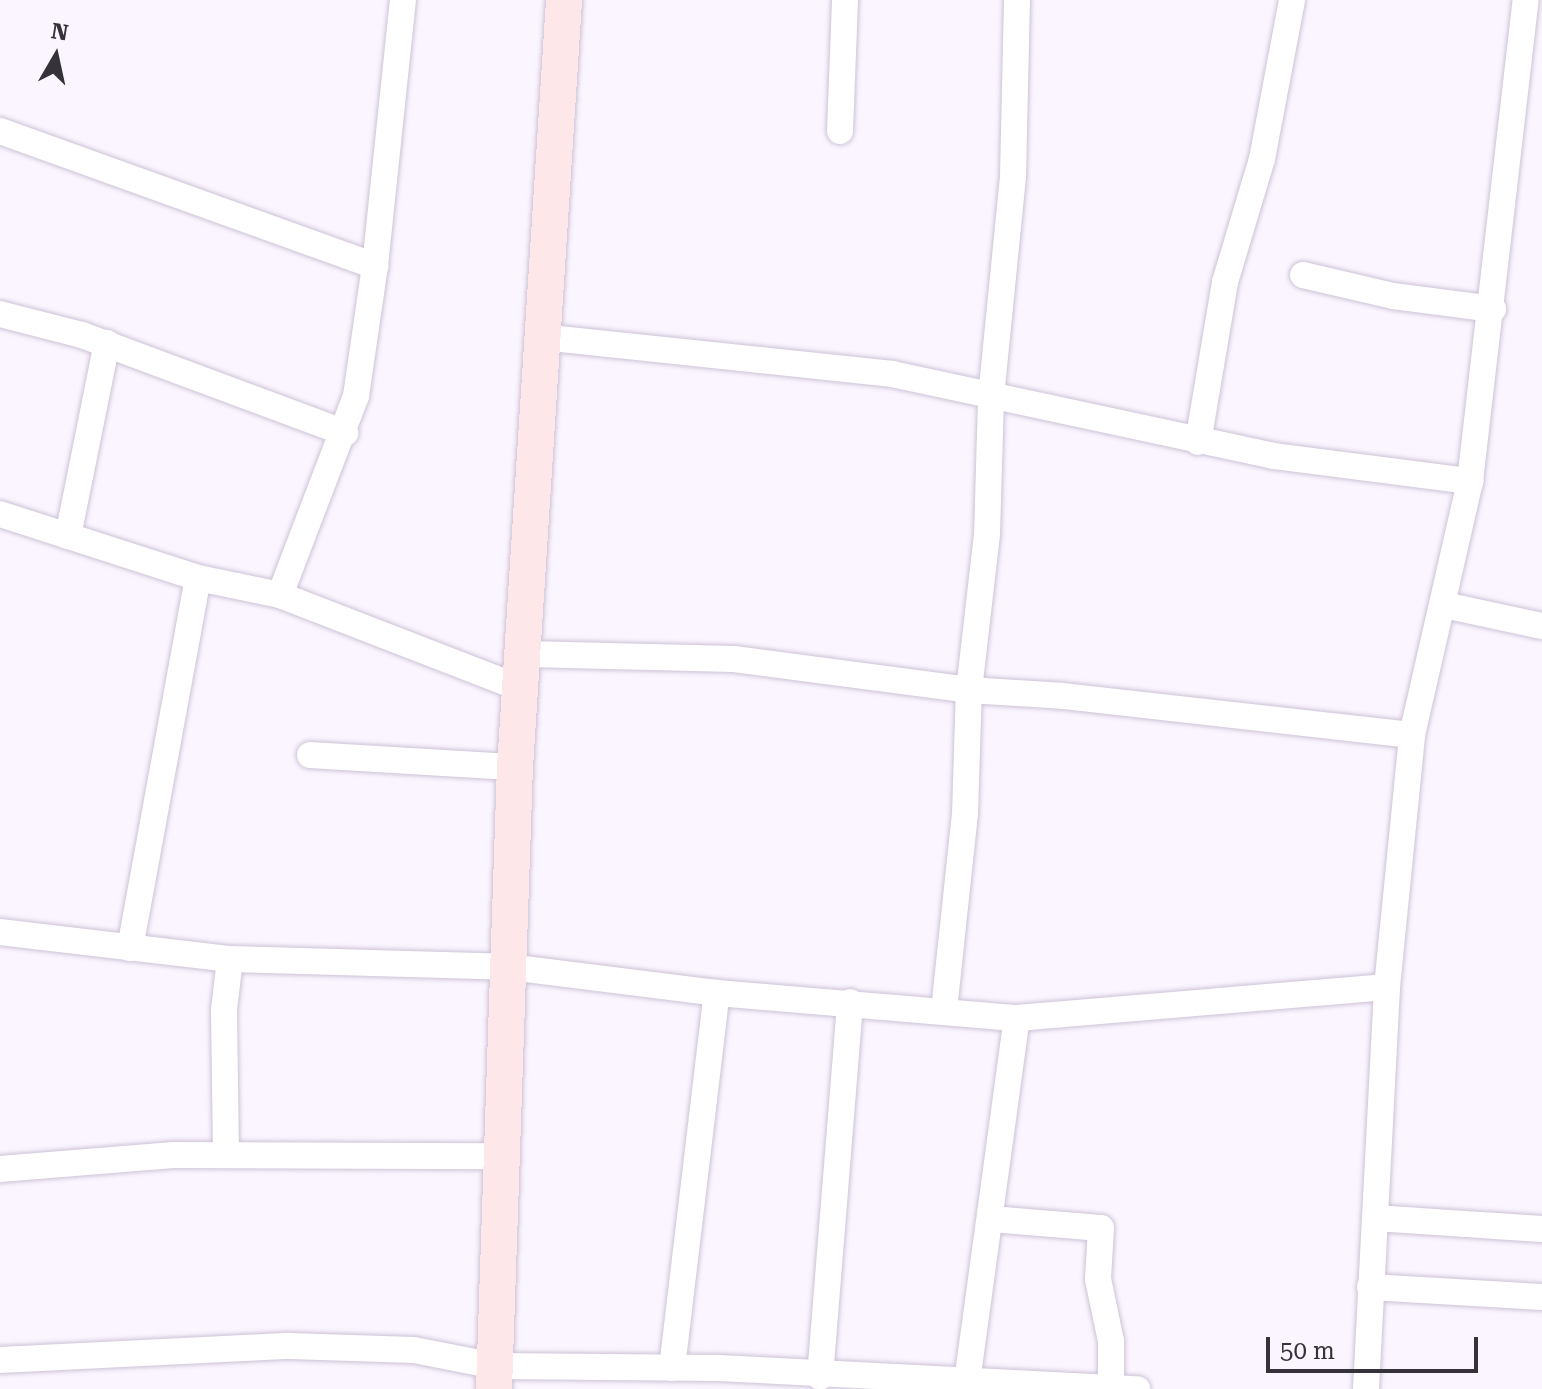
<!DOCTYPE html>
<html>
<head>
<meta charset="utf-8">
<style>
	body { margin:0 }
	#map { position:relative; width:1542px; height:1389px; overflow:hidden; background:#faf5fe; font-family:"Roboto Serif",serif }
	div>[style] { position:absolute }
	.roads { filter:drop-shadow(0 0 2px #cdc2d6) drop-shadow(0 0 2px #cdc2d6) }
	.street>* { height:26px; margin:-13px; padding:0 13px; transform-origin:13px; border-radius:13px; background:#fff }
	.secondary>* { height:36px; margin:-18px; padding:0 18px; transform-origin:18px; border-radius:18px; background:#fee7e8 }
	span { translate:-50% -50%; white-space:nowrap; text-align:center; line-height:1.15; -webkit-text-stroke:6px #faf5fe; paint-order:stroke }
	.north { position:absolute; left:16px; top:16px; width:80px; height:80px; -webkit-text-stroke:6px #faf5fe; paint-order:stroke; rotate:9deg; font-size:22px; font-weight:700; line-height:32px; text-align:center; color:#363239 }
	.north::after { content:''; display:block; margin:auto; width:28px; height:36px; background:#363239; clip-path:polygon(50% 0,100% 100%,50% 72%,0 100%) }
	.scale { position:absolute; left:1266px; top:1337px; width:212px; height:36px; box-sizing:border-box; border:4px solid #363239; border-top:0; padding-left:10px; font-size:24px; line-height:28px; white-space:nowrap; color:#363239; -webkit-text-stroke:6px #faf5fe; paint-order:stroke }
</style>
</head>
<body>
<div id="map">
	<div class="roads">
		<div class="street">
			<i style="left:0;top:131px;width:399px;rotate:19.8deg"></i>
			<i style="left:840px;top:131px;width:131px;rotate:-87.8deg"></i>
			<i style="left:1303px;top:275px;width:92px;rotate:13.1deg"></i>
			<i style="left:1393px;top:296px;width:101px;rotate:7.4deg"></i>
			<i style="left:0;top:314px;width:85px;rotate:14.4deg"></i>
			<i style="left:82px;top:335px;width:281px;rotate:20.4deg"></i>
			<i style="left:541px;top:337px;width:353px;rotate:6deg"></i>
			<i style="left:892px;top:374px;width:391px;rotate:12.1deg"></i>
			<i style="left:1274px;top:456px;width:198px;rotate:7.3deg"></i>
			<i style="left:1198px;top:442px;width:162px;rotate:-80.4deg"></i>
			<i style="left:1225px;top:282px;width:128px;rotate:-73.3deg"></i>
			<i style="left:1262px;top:159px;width:162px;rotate:-79.3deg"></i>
			<i style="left:0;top:514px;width:208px;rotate:17.9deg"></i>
			<i style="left:198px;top:578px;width:84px;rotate:11.7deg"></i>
			<i style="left:280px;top:595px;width:260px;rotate:21.2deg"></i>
			<i style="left:68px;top:536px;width:197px;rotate:-78.6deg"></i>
			<i style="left:280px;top:595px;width:213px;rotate:-69.1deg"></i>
			<i style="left:356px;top:396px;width:131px;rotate:-81.7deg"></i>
			<i style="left:375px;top:266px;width:267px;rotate:-84deg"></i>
			<i style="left:1444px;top:605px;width:100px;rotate:12.1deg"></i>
			<i style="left:526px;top:654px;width:208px;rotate:1.4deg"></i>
			<i style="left:734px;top:659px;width:237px;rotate:7.5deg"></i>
			<i style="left:969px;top:690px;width:95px;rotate:3.6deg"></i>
			<i style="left:1064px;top:696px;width:350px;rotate:6.4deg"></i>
			<i style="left:310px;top:755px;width:205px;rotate:3.4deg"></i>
			<i style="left:0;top:932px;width:232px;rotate:6.7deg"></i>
			<i style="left:230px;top:959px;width:279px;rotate:1.6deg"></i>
			<i style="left:509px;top:967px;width:210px;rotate:7.1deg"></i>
			<i style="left:717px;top:993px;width:301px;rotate:4.8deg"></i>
			<i style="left:1017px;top:1018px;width:371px;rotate:-4.8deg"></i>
			<i style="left:130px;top:948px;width:376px;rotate:-79.6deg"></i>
			<i style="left:944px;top:1010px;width:197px;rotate:-83.9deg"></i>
			<i style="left:965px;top:814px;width:124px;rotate:-88.2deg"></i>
			<i style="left:969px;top:690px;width:157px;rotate:-83.4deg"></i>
			<i style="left:987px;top:534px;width:137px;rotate:-88.3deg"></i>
			<i style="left:991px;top:397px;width:222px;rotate:-84.3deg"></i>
			<i style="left:1013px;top:176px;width:176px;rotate:-88.7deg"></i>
			<i style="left:226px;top:1155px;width:145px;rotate:-90.8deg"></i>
			<i style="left:224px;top:1010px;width:51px;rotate:-83.3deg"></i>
			<i style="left:0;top:1169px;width:174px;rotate:-4.6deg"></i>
			<i style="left:173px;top:1155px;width:327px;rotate:0.2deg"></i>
			<i style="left:1375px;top:1218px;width:167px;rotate:3.8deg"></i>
			<i style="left:991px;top:1219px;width:110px;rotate:4.7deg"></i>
			<i style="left:1101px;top:1228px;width:51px;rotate:93.4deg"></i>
			<i style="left:1098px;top:1279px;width:63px;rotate:78.2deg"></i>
			<i style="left:1111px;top:1341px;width:47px;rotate:90deg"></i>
			<i style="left:1370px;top:1287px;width:172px;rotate:3.3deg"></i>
			<i style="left:0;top:1360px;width:290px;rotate:-2.8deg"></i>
			<i style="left:290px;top:1346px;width:124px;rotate:1.8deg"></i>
			<i style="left:414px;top:1350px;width:83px;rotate:11.2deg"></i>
			<i style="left:495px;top:1366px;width:223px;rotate:0.5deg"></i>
			<i style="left:718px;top:1368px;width:420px;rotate:2.9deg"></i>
			<i style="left:672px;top:1368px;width:378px;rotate:-83.2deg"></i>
			<i style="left:820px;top:1377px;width:376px;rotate:-85.4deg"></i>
			<i style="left:966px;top:1389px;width:374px;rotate:-82.2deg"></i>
			<i style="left:1366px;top:1389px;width:403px;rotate:-87deg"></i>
			<i style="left:1387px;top:987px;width:253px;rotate:-84.3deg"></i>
			<i style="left:1412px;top:735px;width:261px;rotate:-77.1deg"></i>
			<i style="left:1470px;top:481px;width:484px;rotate:-83.4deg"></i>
		</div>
		<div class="secondary">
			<i style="left:494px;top:1389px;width:622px;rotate:-88.07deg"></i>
			<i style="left:515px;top:767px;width:769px;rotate:-86.34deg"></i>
		</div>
	</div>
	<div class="north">N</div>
	<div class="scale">50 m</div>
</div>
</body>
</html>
